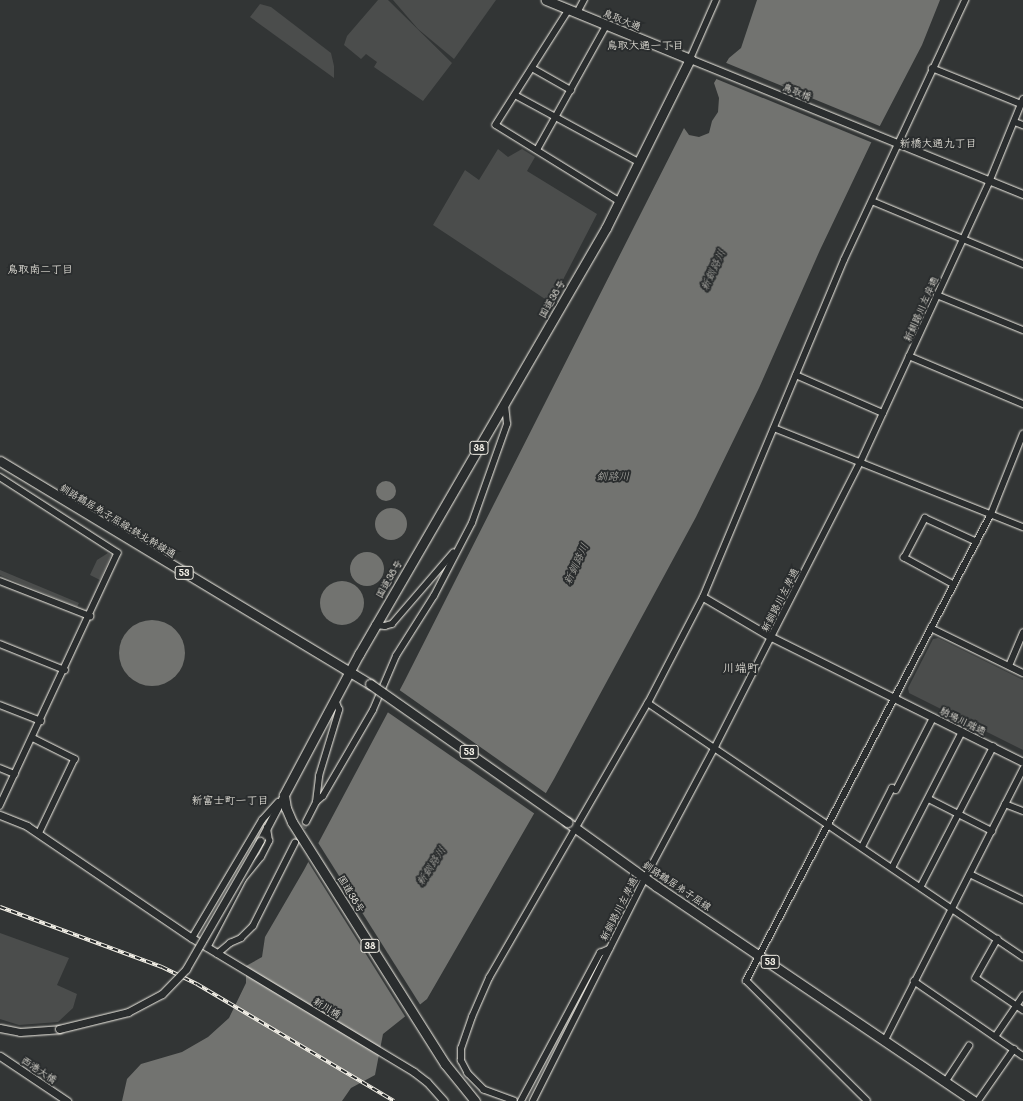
<!DOCTYPE html>
<html>
<head>
<meta charset="utf-8">
<style>
	body { margin:0 }
	#map { position:relative; width:1023px; height:1101px; overflow:hidden; background:#323535; font-family:Mali,"Klee One",sans-serif }
	div>[style] { position:absolute }
	.green>* { inset:0; background:#4b4d4c }
	.water>* { inset:0; background:#727370 }
	.round { border-radius:50% }
	.pier>* { inset:0; background:#323535 }
	.minor-tunnel>* { height:5.5px; margin-top:-2.75px; transform-origin:0; background:repeating-linear-gradient(90deg,#4f5150 0 5.5px,transparent 0 8.5px) }
	.roads { filter:drop-shadow(0 0 1px #f4f1e8) drop-shadow(0 0 1px #f4f1e8) }
	.minor>* { height:5.5px; margin:-2.75px; padding:0 2.75px; transform-origin:2.75px; border-radius:2.75px; background:#2a2d2e }
	.tertiary>* { height:7px; margin:-3.5px; padding:0 3.5px; transform-origin:3.5px; border-radius:3.5px; background:#2a2d2e }
	.primary>* { height:9px; margin:-4.5px; padding:0 4.5px; transform-origin:4.5px; border-radius:4.5px; background:#2a2d2e }
	.trunk>* { height:9px; margin:-4.5px; padding:0 4.5px; transform-origin:4.5px; border-radius:4.5px; background:#2a2d2e }
	.rail>* { height:3.5px; margin-top:-1.75px; transform-origin:0; background:repeating-linear-gradient(90deg,#2a2d2e 0 6px,#f4f1e8 0 12px); box-sizing:border-box; border-block:1px solid #f4f1e8 }
	.bridges { filter:drop-shadow(0 0 1px #f4f1e8) drop-shadow(0 0 1px #f4f1e8) }
	.tertiary-bridge>* { height:7px; margin:-3.5px; padding:0 3.5px; transform-origin:3.5px; border-radius:3.5px; background:#2a2d2e }
	.primary-bridge>* { height:9px; margin:-4.5px; padding:0 4.5px; transform-origin:4.5px; border-radius:4.5px; background:#2a2d2e }
	span { translate:-50% -50%; white-space:nowrap; text-align:center; line-height:1.15; -webkit-text-stroke:4px #2a2d2e; paint-order:stroke }
	.shield-label span { padding:1px 3px; background:#2a2d2e; border:1px solid; border-radius:3px; -webkit-text-stroke-width:0 }
	.shield-label { font-size:9px; color:#f4f1e8; font-weight:700 }
	.street-label { font-size:10px; color:#f4f1e8 }
	.neighbourhood-label { font-size:11px; color:#f4f1e8 }
	.water-label { font-size:11px; color:#b3b2ac; font-style:italic }
	.quarter-label { font-size:12px; color:#f4f1e8 }
</style>
</head>
<body>
<div id="map">
	<div class="green">
		<i style="clip-path:polygon(378px 0,388px 0,452px 63px,423px 101px,374px 67px,377px 62px,366px 54px,361px 59px,344px 45px,347px 36px)"></i>
		<i style="clip-path:polygon(393px 0,496px 0,454px 59px,418px 29px)"></i>
		<i style="clip-path:polygon(260px 4px,271px 7px,331px 53px,334px 66px,334px 78px,250px 17px)"></i>
		<i style="clip-path:polygon(498px 149px,508px 157px,522px 149px,535px 157px,527px 171px,597px 214px,551px 303px,433px 225px,465px 170px,479px 180px)"></i>
		<i style="clip-path:polygon(108px 553px,111px 555px,100px 580px,90px 575px,97px 560px)"></i>
		<i style="clip-path:polygon(0 570px,79px 603px,77px 607px,0 575px)"></i>
		<i style="clip-path:polygon(938px 638px,1023px 680px,1023px 750px,909px 693px,908px 688px,933px 639px)"></i>
		<i style="clip-path:polygon(0 933px,69px 958px,57px 985px,77px 994px,73px 1008px,58px 1022px,19px 1025px,0 1019px)"></i>
	</div>
	<div class="water">
		<i style="clip-path:polygon(757px 0,940px 0,922px 45px,871px 143px,820px 250px,759px 388px,696px 517px,554px 779px,427px 999px,383px 1034px,375px 1075px,351px 1088px,342px 1101px,122px 1101px,127px 1079px,141px 1064px,182px 1052px,208px 1037px,229px 1018px,246px 983px,246px 966px,262px 957px,265px 937px,304px 870px,404px 682px,684px 128px,689px 135px,699px 137px,709px 133px,712px 121px,718px 112px,719px 98px,714px 83px,729px 58px,741px 48px)"></i>
		<i class="round" style="left:376px;top:481px;width:20px;height:20px"></i>
		<i class="round" style="left:375px;top:508px;width:32px;height:32px"></i>
		<i class="round" style="left:350px;top:552px;width:34px;height:34px"></i>
		<i class="round" style="left:320px;top:581px;width:44px;height:44px"></i>
		<i class="round" style="left:119px;top:620px;width:66px;height:66px"></i>
	</div>
	<div class="pier">
		<i style="clip-path:polygon(724px 62px,882px 127px,873px 143px,714px 78px)"></i>
		<i style="clip-path:polygon(398px 689px,547px 794px,535px 814px,386px 711px)"></i>
		<i style="clip-path:polygon(317px 841px,421px 1006px,406px 1018px,307px 860px)"></i>
	</div>
	<div class="minor-tunnel">
		<i style="left:295px;top:843px;width:24px;rotate:-62deg"></i>
	</div>
	<div class="roads">
		<div class="minor">
			<i style="left:569px;top:10px;width:136px;rotate:122.4deg"></i>
			<i style="left:496px;top:125px;width:145px;rotate:31.7deg"></i>
			<i style="left:577px;top:13px;width:15px;rotate:-62deg"></i>
			<i style="left:690px;top:59px;width:64px;rotate:-66.2deg"></i>
			<i style="left:532px;top:68px;width:45px;rotate:29.4deg"></i>
			<i style="left:932px;top:68px;width:96px;rotate:22deg"></i>
			<i style="left:515px;top:95px;width:141px;rotate:28.4deg"></i>
			<i style="left:1015px;top:122px;width:9px;rotate:21deg"></i>
			<i style="left:537px;top:150px;width:142px;rotate:-60.9deg"></i>
			<i style="left:872px;top:201px;width:164px;rotate:22.6deg"></i>
			<i style="left:937px;top:295px;width:93px;rotate:22.1deg"></i>
			<i style="left:909px;top:356px;width:124px;rotate:22.8deg"></i>
			<i style="left:796px;top:375px;width:95px;rotate:23.6deg"></i>
			<i style="left:774px;top:428px;width:268px;rotate:21.7deg"></i>
			<i style="left:0;top:477px;width:140px;rotate:32.8deg"></i>
			<i style="left:118px;top:553px;width:279px;rotate:115deg"></i>
			<i style="left:0;top:581px;width:97px;rotate:21.3deg"></i>
			<i style="left:954px;top:585px;width:57px;rotate:-151.6deg"></i>
			<i style="left:904px;top:558px;width:45px;rotate:-62.3deg"></i>
			<i style="left:925px;top:518px;width:57px;rotate:24.8deg"></i>
			<i style="left:375px;top:625px;width:10px;rotate:6deg"></i>
			<i style="left:385px;top:626px;width:7px;rotate:-16deg"></i>
			<i style="left:392px;top:624px;width:94px;rotate:-49.3deg"></i>
			<i style="left:931px;top:628px;width:102px;rotate:26.1deg"></i>
			<i style="left:0;top:644px;width:70px;rotate:21.8deg"></i>
			<i style="left:1009px;top:666px;width:36px;rotate:-67deg"></i>
			<i style="left:648px;top:703px;width:453px;rotate:34.1deg"></i>
			<i style="left:0;top:705px;width:44px;rotate:21.3deg"></i>
			<i style="left:33px;top:738px;width:47px;rotate:26.6deg"></i>
			<i style="left:75px;top:759px;width:83px;rotate:115.6deg"></i>
			<i style="left:0;top:768px;width:16px;rotate:22deg"></i>
			<i style="left:929px;top:799px;width:71px;rotate:26.9deg"></i>
			<i style="left:316px;top:802px;width:9px;rotate:-41deg"></i>
			<i style="left:323px;top:796px;width:99px;rotate:-59.8deg"></i>
			<i style="left:373px;top:710px;width:59px;rotate:-66.9deg"></i>
			<i style="left:396px;top:656px;width:71px;rotate:-57.7deg"></i>
			<i style="left:434px;top:596px;width:82px;rotate:-62.5deg"></i>
			<i style="left:472px;top:523px;width:105px;rotate:-70.5deg"></i>
			<i style="left:507px;top:424px;width:20px;rotate:-96deg"></i>
			<i style="left:1005px;top:804px;width:19px;rotate:21deg"></i>
			<i style="left:306px;top:822px;width:22px;rotate:-63deg"></i>
			<i style="left:316px;top:802px;width:26px;rotate:-83deg"></i>
			<i style="left:319px;top:776px;width:69px;rotate:-73.1deg"></i>
			<i style="left:339px;top:710px;width:11px;rotate:-112deg"></i>
			<i style="left:862px;top:847px;width:66px;rotate:-63deg"></i>
			<i style="left:892px;top:788px;width:4px;rotate:27deg"></i>
			<i style="left:896px;top:790px;width:81px;rotate:-62.8deg"></i>
			<i style="left:892px;top:868px;width:153px;rotate:-62.8deg"></i>
			<i style="left:970px;top:874px;width:59px;rotate:26.1deg"></i>
			<i style="left:921px;top:886px;width:157px;rotate:-62.6deg"></i>
			<i style="left:192px;top:938px;width:137px;rotate:-59.3deg"></i>
			<i style="left:262px;top:820px;width:24px;rotate:-48deg"></i>
			<i style="left:998px;top:939px;width:45px;rotate:119.4deg"></i>
			<i style="left:976px;top:978px;width:57px;rotate:34.2deg"></i>
			<i style="left:207px;top:948px;width:78px;rotate:-62.4deg"></i>
			<i style="left:243px;top:879px;width:28px;rotate:-51deg"></i>
			<i style="left:261px;top:857px;width:18px;rotate:-63deg"></i>
			<i style="left:269px;top:841px;width:13px;rotate:-99deg"></i>
			<i style="left:217px;top:954px;width:17px;rotate:-40deg"></i>
			<i style="left:230px;top:943px;width:12px;rotate:-24deg"></i>
			<i style="left:241px;top:938px;width:17px;rotate:-45deg"></i>
			<i style="left:253px;top:926px;width:93px;rotate:-63.2deg"></i>
			<i style="left:914px;top:981px;width:132px;rotate:34.5deg"></i>
			<i style="left:995px;top:1037px;width:50px;rotate:-55.7deg"></i>
			<i style="left:885px;top:1040px;width:304px;rotate:-63deg"></i>
			<i style="left:946px;top:1081px;width:42px;rotate:-56.7deg"></i>
			<i style="left:514px;top:1101px;width:32px;rotate:-160deg"></i>
			<i style="left:484px;top:1090px;width:23px;rotate:-135deg"></i>
			<i style="left:468px;top:1074px;width:15px;rotate:-118deg"></i>
			<i style="left:461px;top:1061px;width:12px;rotate:-90deg"></i>
			<i style="left:461px;top:1049px;width:34px;rotate:-71deg"></i>
			<i style="left:472px;top:1017px;width:43px;rotate:-66.4deg"></i>
			<i style="left:489px;top:978px;width:318px;rotate:-60deg"></i>
			<i style="left:648px;top:703px;width:119px;rotate:-62.6deg"></i>
			<i style="left:703px;top:597px;width:365px;rotate:-67.3deg"></i>
			<i style="left:844px;top:260px;width:287px;rotate:-65deg"></i>
			<i style="left:521px;top:1101px;width:168px;rotate:-61.9deg"></i>
			<i style="left:600px;top:953px;width:10px;rotate:-24deg"></i>
			<i style="left:533px;top:1101px;width:250px;rotate:-63.3deg"></i>
			<i style="left:645px;top:878px;width:149px;rotate:-61.9deg"></i>
			<i style="left:715px;top:747px;width:321px;rotate:-63deg"></i>
			<i style="left:861px;top:461px;width:309px;rotate:-65.3deg"></i>
			<i style="left:990px;top:180px;width:87px;rotate:-67.8deg"></i>
			<i style="left:867px;top:1101px;width:170px;rotate:-135.2deg"></i>
			<i style="left:746px;top:981px;width:527px;rotate:-62.32deg"></i>
			<i style="left:991px;top:514px;width:86px;rotate:-68.2deg"></i>
			<i style="left:978px;top:1101px;width:63px;rotate:-55.3deg"></i>
		</div>
		<div class="tertiary">
			<i style="left:690px;top:59px;width:359px;rotate:22.1deg"></i>
			<i style="left:703px;top:597px;width:79px;rotate:30.5deg"></i>
			<i style="left:771px;top:637px;width:281px;rotate:26.4deg"></i>
			<i style="left:0;top:815px;width:29px;rotate:22deg"></i>
			<i style="left:27px;top:826px;width:199px;rotate:34.2deg"></i>
			<i style="left:192px;top:938px;width:259px;rotate:31.1deg"></i>
			<i style="left:414px;top:1072px;width:16px;rotate:38deg"></i>
			<i style="left:427px;top:1082px;width:25px;rotate:48deg"></i>
			<i style="left:260px;top:841px;width:52px;rotate:-62.4deg"></i>
			<i style="left:0;top:1028px;width:20px;rotate:11deg"></i>
			<i style="left:20px;top:1032px;width:39px;rotate:-4deg"></i>
			<i style="left:0;top:1056px;width:81px;rotate:33.9deg"></i>
		</div>
		<div class="primary">
			<i style="left:0;top:461px;width:432px;rotate:31.1deg"></i>
			<i style="left:567px;top:822px;width:110px;rotate:35.7deg"></i>
			<i style="left:656px;top:886px;width:384px;rotate:34.1deg"></i>
		</div>
		<div class="trunk">
			<i style="left:475px;top:1101px;width:48px;rotate:-129deg"></i>
			<i style="left:445px;top:1064px;width:286px;rotate:-122.3deg"></i>
			<i style="left:292px;top:822px;width:15px;rotate:-113deg"></i>
			<i style="left:286px;top:808px;width:13px;rotate:-99deg"></i>
			<i style="left:284px;top:795px;width:160px;rotate:-62deg"></i>
			<i style="left:359px;top:654px;width:492px;rotate:-59.9deg"></i>
			<i style="left:606px;top:228px;width:189px;rotate:-63.6deg"></i>
			<i style="left:690px;top:59px;width:156px;rotate:-157.7deg"></i>
		</div>
	</div>
	<div class="rail">
		<i style="left:0;top:907px;width:173px;rotate:20.3deg"></i>
		<i style="left:162px;top:967px;width:39px;rotate:26deg"></i>
		<i style="left:197px;top:984px;width:229px;rotate:30.7deg"></i>
	</div>
	<div class="bridges">
		<div class="tertiary-bridge">
			<i style="left:59px;top:1029px;width:71px;rotate:-13.8deg"></i>
			<i style="left:128px;top:1012px;width:38px;rotate:-28deg"></i>
			<i style="left:162px;top:994px;width:35px;rotate:-46deg"></i>
			<i style="left:186px;top:969px;width:148px;rotate:-60deg"></i>
		</div>
		<div class="primary-bridge">
			<i style="left:370px;top:684px;width:241px;rotate:35deg"></i>
		</div>
	</div>
	<div class="shield-label">
		<span style="left:479px;top:448px">38</span>
		<span style="left:184px;top:573px">53</span>
		<span style="left:469px;top:752px">53</span>
		<span style="left:370px;top:946px">38</span>
		<span style="left:770px;top:962px">53</span>
	</div>
	<div class="street-label">
		<span style="left:622px;top:20px;rotate:22deg">鳥取大通</span>
		<span style="left:797px;top:92px;rotate:22deg">鳥取橋</span>
		<span style="left:552px;top:299px;rotate:-60deg">国道38号</span>
		<span style="left:921px;top:309px;rotate:-66deg">新釧路川左岸通</span>
		<span style="left:118px;top:521px;rotate:31deg">釧路鶴居弟子屈線:鉄北幹線通</span>
		<span style="left:389px;top:579px;rotate:-60deg">国道38号</span>
		<span style="left:780px;top:600px;rotate:-63deg">新釧路川左岸通</span>
		<span style="left:963px;top:721px;rotate:26deg">駒場川端通</span>
		<span style="left:677px;top:886px;rotate:34deg">釧路鶴居弟子屈線</span>
		<span style="left:351px;top:894px;rotate:58deg">国道38号</span>
		<span style="left:619px;top:909px;rotate:-63deg">新釧路川左岸通</span>
		<span style="left:327px;top:1008px;rotate:31deg">新川橋</span>
		<span style="left:39px;top:1070px;rotate:34deg">西港大橋</span>
	</div>
	<div class="neighbourhood-label">
		<span style="left:645px;top:45px">鳥取大通一丁目</span>
		<span style="left:938px;top:143px">新橋大通九丁目</span>
		<span style="left:40px;top:269px">鳥取南二丁目</span>
		<span style="left:230px;top:800px">新富士町一丁目</span>
	</div>
	<div class="water-label">
		<span style="left:713px;top:270px;rotate:-65deg">新釧路川</span>
		<span style="left:613px;top:476px">釧路川</span>
		<span style="left:576px;top:564px;rotate:-65deg">新釧路川</span>
		<span style="left:431px;top:866px;rotate:-57deg">新釧路川</span>
	</div>
	<div class="quarter-label">
		<span style="left:741px;top:668px">川端町</span>
	</div>
</div>
</body>
</html>
